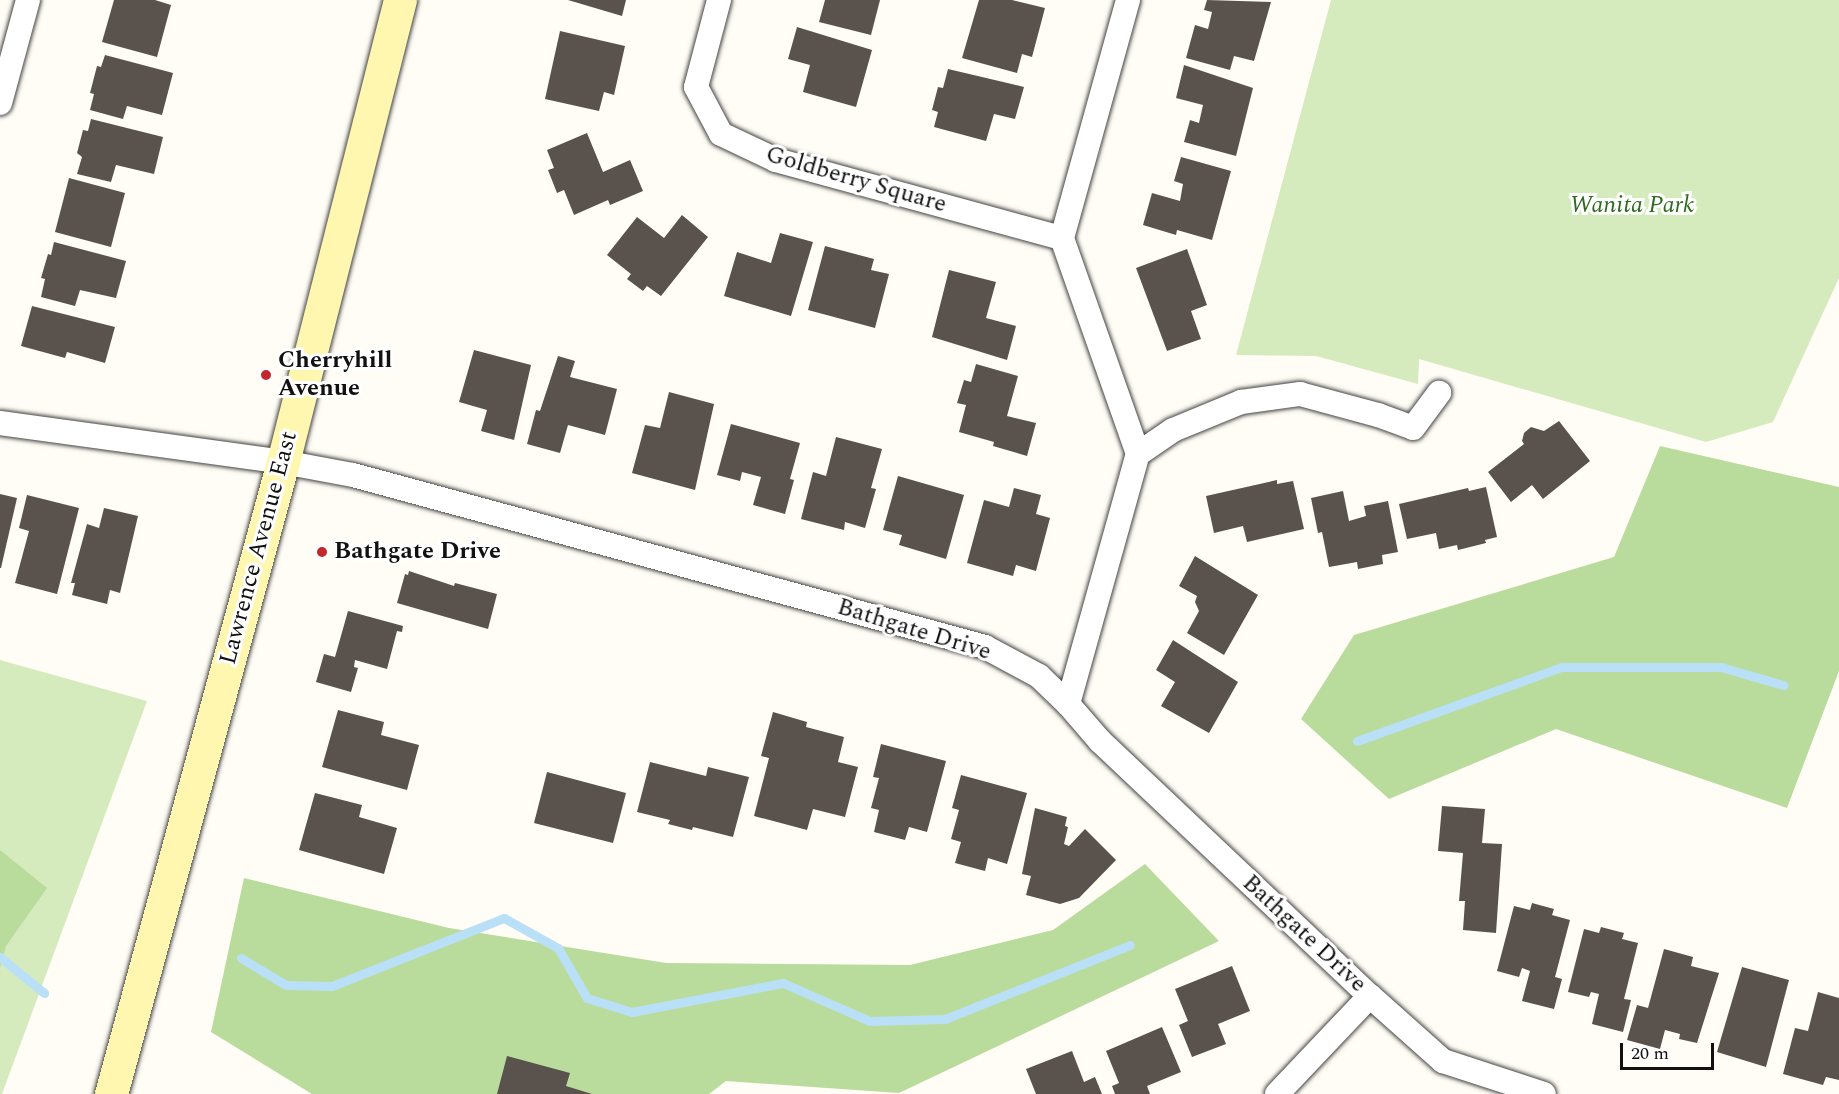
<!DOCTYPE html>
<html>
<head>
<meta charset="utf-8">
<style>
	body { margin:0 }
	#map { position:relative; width:1839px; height:1094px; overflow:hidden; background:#fffdf5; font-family:Spectral,serif }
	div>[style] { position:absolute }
	.green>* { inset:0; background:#d5ebbd }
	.forest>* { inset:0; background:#b9dc9c }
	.stream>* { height:9px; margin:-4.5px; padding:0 4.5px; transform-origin:4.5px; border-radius:4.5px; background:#b9e0f7 }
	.building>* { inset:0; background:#5a524d }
	.roads { filter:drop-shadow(0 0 2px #444) drop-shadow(0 0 2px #444) }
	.minor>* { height:24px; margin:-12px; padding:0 12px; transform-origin:12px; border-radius:12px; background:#fff }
	.secondary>* { height:33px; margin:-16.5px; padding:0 16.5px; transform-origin:16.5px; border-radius:16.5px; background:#fff6b0 }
	.dots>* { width:16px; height:16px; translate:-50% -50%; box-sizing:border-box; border:3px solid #fff; border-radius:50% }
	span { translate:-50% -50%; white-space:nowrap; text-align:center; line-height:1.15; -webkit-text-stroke:6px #fff; paint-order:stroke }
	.street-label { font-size:24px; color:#111 }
	.park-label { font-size:24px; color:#2f6b1f; font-style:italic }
	.poi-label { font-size:24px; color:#111; font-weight:700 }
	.left { translate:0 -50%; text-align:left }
	.scale { position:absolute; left:1620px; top:1043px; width:94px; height:27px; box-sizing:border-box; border:3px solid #111; border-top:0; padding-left:8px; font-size:18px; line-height:21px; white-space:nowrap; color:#111; -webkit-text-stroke:4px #fff; paint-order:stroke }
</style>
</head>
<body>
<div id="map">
	<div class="green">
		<i style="clip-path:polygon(1331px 0,1839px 0,1839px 278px,1773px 422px,1706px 442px,1419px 359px,1418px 384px,1316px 356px,1236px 355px)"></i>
		<i style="clip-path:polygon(0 660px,147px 701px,2px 1094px,0 1094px)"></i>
	</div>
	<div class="forest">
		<i style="clip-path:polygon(1660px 446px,1839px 487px,1839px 671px,1787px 808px,1556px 729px,1389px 799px,1301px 719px,1354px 635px,1614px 557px)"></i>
		<i style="clip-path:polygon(0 850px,47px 888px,6px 946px,0 968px)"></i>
		<i style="clip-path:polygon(1145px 864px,1219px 941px,899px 1093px,726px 1081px,709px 1094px,312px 1094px,211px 1032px,244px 878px,449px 928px,666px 963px,910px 965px,1053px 930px)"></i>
	</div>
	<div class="stream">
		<i style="left:1357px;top:741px;width:217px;rotate:-19.9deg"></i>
		<i style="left:1561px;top:667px;width:160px"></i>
		<i style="left:1721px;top:667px;width:65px;rotate:16.2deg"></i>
		<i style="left:0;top:957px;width:57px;rotate:39.3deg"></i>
		<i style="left:241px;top:958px;width:52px;rotate:31deg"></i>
		<i style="left:286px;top:985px;width:46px;rotate:1.2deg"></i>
		<i style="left:332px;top:986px;width:185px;rotate:-21.6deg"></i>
		<i style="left:504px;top:918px;width:62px;rotate:29.1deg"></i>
		<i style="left:558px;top:948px;width:58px;rotate:59.9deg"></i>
		<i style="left:587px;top:998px;width:47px;rotate:17.3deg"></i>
		<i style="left:632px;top:1012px;width:154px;rotate:-10.9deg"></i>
		<i style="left:783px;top:983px;width:95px;rotate:23.6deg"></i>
		<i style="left:870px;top:1021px;width:75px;rotate:-1.5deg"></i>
		<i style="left:945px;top:1019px;width:199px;rotate:-21.8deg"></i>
	</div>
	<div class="building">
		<i style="clip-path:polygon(114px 0,155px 0,171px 5px,157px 57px,102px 42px)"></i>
		<i style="clip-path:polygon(568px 0,626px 0,622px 16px)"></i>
		<i style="clip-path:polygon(825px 0,880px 0,871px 35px,819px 22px)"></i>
		<i style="clip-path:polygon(979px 0,1012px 0,1045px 8px,1032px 57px,1022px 54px,1017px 73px,962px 58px)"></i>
		<i style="clip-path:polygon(1207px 0,1271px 2px,1254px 61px,1234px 56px,1230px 70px,1186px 58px,1195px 25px,1208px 29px,1212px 12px,1204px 10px)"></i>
		<i style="clip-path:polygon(797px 27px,872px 50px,856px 107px,803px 92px,810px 65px,788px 59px)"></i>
		<i style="clip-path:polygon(560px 31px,625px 46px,614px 95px,604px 92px,599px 111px,545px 99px)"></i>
		<i style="clip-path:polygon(105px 55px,173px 73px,162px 115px,127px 106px,123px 119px,90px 110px,94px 94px,90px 93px,97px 66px,101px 67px)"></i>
		<i style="clip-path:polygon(1184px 65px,1253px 88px,1236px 156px,1184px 142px,1190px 120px,1199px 123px,1203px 105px,1176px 98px)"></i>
		<i style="clip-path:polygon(948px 69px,1024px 87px,1015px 119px,994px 114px,986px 141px,934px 127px,938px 112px,932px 110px,938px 87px,943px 88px)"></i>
		<i style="clip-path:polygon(91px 119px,163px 137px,154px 174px,116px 165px,111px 182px,77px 174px,82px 157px,77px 153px,83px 130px,88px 131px)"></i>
		<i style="clip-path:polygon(587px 133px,603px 172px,630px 160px,643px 191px,610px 205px,608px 200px,574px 215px,564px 190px,557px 193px,548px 170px,554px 168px,547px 150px)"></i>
		<i style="clip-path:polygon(1181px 157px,1231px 171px,1212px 240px,1177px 230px,1176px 235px,1143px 225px,1152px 193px,1180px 201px,1183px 184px,1174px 181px)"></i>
		<i style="clip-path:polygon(69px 178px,125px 193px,111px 247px,55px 232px)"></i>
		<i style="clip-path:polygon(682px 215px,708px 237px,661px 296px,647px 286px,643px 291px,627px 279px,631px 274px,607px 255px,637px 217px,664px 238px)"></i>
		<i style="clip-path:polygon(780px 233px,813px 242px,791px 316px,724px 296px,737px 252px,771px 263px)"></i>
		<i style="clip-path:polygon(54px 242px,126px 261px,116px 298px,80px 290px,75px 306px,41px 297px,45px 279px,41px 278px,48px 254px,51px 255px)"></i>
		<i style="clip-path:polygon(825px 246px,874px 259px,871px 270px,889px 274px,875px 328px,808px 310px)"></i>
		<i style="clip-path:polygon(1187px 249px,1207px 305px,1191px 311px,1201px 339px,1167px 351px,1136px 268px)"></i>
		<i style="clip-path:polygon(949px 270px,996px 282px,986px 318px,1016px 326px,1007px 360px,932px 337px)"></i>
		<i style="clip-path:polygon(32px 306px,115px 327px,105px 363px,67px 352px,65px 358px,21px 346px)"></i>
		<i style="clip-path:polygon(474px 350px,531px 365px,514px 440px,481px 431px,487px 410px,459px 402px)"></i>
		<i style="clip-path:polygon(558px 356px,575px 361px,570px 377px,617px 389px,605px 435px,568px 425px,560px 453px,527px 444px,536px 410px,540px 411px)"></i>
		<i style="clip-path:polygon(976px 364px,1018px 376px,1007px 416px,1036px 423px,1027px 456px,993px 446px,994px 442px,959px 432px,966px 405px,957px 403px,964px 380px,971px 382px)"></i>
		<i style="clip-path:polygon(669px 392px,714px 404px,695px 490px,632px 473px,645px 425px,660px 428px)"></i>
		<i style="clip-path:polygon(1559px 421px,1590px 461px,1543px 499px,1532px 485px,1511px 502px,1488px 472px,1524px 444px,1522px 441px,1524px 433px,1531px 427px,1544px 431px)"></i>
		<i style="clip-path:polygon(731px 424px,800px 443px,790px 479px,794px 480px,785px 514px,753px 505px,761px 477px,742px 472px,740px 481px,717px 475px)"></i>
		<i style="clip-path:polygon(836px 437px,882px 449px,871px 488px,876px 489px,865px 528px,845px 522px,844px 530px,801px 519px,813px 472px,826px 476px)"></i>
		<i style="clip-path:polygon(898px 476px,964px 495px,946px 559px,899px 545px,902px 535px,883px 530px)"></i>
		<i style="clip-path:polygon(1277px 480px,1277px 484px,1293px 481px,1304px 529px,1247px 542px,1243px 526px,1214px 533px,1206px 496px)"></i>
		<i style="clip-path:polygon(1486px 487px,1497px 537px,1485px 540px,1486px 543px,1458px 550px,1457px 545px,1439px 549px,1436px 533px,1407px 539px,1399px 504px,1468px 488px,1469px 491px)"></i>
		<i style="clip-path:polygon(1014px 488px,1041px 495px,1036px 514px,1050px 518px,1036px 571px,1016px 565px,1013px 576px,967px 563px,984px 500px,1009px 507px)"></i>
		<i style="clip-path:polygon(1343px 491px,1349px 521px,1366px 516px,1364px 506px,1388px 501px,1398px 552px,1382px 555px,1383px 564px,1358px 569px,1357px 562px,1329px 567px,1322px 532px,1318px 533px,1311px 498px)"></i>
		<i style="clip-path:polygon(0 494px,17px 498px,1px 568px,0 568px)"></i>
		<i style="clip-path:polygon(27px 495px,79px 508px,57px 594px,15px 583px,29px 531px,19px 528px)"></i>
		<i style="clip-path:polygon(104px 508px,138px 516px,120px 593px,110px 590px,107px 604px,72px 595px,75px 583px,71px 583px,87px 524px,99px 528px)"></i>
		<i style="clip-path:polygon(1195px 556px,1258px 595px,1224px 655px,1187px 633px,1199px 611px,1195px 602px,1197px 596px,1179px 586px)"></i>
		<i style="clip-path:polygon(409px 571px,454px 586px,455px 583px,497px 594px,488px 629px,397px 603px,405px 574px,408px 575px)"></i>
		<i style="clip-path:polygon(348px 611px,403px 626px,402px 632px,397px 631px,387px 669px,355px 660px,354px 667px,358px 668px,351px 692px,316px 682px,324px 654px,335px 657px)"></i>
		<i style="clip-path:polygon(1173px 640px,1238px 682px,1209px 733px,1161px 706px,1175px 682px,1156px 670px)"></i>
		<i style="clip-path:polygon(338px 710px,384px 722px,381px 735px,419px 745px,407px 790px,322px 767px)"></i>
		<i style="clip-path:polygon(773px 712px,807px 722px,806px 727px,844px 737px,838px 762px,858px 767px,845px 817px,813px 809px,807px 830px,754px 816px,769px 758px,761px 756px)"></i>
		<i style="clip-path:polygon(881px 744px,946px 761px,927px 832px,909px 827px,905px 840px,874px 832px,879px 810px,871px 808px,879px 778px,873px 777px)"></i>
		<i style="clip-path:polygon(650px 762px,706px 776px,708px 767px,749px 777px,733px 837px,693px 827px,692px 830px,668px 824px,670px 820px,637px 812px)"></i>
		<i style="clip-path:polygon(547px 772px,626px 793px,613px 843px,534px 823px)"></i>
		<i style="clip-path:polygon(961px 775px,1027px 793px,1007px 864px,988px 858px,985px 871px,955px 863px,961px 842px,951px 839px,959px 810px,952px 808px)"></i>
		<i style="clip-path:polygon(315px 793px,362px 805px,359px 817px,397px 828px,384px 874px,299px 850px)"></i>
		<i style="clip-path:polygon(1442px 806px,1485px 809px,1482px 843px,1502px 844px,1496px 933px,1463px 930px,1465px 901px,1459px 901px,1463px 853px,1438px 851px)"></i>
		<i style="clip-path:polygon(1035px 808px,1067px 817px,1065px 826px,1068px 827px,1064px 844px,1069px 846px,1085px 829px,1116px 860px,1079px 898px,1060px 904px,1026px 895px,1031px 876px,1022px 874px)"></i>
		<i style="clip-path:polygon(1532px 903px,1554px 909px,1552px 915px,1570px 920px,1555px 977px,1562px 979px,1554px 1009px,1522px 1001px,1530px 971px,1522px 968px,1519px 977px,1497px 971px,1514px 906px,1530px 910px)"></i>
		<i style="clip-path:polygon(1601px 927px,1624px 933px,1622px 939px,1638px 943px,1624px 999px,1631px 1000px,1623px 1032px,1592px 1024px,1599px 994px,1591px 992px,1589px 997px,1568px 992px,1584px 929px,1599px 933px)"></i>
		<i style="clip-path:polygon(1664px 949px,1693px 957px,1691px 966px,1719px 973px,1697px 1043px,1679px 1039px,1680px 1034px,1665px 1030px,1660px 1049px,1627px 1040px,1637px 1005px,1648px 1008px)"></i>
		<i style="clip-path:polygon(1232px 966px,1250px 1011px,1218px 1024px,1226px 1044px,1192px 1057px,1179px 1025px,1188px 1021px,1175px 989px)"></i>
		<i style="clip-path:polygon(1742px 967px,1789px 980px,1766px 1067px,1717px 1052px)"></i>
		<i style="clip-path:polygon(1818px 992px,1839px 998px,1839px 1080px,1826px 1077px,1823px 1085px,1783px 1074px,1795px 1028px,1808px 1031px)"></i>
		<i style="clip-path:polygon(1162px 1027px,1181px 1072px,1147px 1086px,1150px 1094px,1115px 1094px,1112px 1086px,1119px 1083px,1106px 1051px)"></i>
		<i style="clip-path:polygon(1072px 1051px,1084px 1082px,1095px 1077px,1102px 1094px,1036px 1094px,1026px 1069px)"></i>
		<i style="clip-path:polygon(507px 1056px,570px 1073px,566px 1086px,592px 1094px,497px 1094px)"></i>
	</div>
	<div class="roads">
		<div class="minor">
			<i style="left:719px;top:0;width:90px;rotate:104.8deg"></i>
			<i style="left:696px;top:87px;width:53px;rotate:62deg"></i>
			<i style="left:721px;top:134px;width:61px;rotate:25.3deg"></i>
			<i style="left:776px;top:160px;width:296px;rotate:15.3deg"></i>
			<i style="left:0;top:103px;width:107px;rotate:-74.8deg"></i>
			<i style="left:0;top:423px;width:286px;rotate:7.8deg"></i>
			<i style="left:283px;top:462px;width:71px;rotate:10.5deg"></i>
			<i style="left:353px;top:475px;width:655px;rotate:15.22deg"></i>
			<i style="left:985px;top:647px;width:61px;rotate:28.2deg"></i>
			<i style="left:1039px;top:676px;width:40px;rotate:44deg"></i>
			<i style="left:1068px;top:704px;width:49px;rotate:49.1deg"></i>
			<i style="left:1100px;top:741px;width:371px;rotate:43.4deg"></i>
			<i style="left:1370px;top:996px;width:98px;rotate:41.7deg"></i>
			<i style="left:1443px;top:1061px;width:106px;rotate:18.1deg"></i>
			<i style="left:1138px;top:454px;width:42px;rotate:-34.4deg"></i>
			<i style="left:1173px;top:430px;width:74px;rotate:-22.4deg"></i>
			<i style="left:1241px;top:402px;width:60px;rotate:-7.7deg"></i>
			<i style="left:1300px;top:394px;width:81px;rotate:15.1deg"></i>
			<i style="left:1378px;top:415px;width:37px;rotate:20deg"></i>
			<i style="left:1413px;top:428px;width:44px;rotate:-53.4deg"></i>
			<i style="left:1068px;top:704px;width:260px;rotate:-74.4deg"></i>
			<i style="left:1138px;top:454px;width:229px;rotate:-109.4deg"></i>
			<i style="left:1062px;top:238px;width:247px;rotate:-74.5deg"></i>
			<i style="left:1277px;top:1094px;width:135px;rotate:-46.5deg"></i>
		</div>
		<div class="secondary">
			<i style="left:111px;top:1094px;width:655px;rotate:-74.78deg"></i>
			<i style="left:283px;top:462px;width:477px;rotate:-75.8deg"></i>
		</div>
	</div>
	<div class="dots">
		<i style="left:266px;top:375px;background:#c4262e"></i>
		<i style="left:322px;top:552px;background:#c4262e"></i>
	</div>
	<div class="street-label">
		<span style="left:856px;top:180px;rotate:16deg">Goldberry Square</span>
		<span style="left:259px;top:548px;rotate:-75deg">Lawrence Avenue East</span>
		<span style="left:914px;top:630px;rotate:17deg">Bathgate Drive</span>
		<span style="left:1304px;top:934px;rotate:43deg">Bathgate Drive</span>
	</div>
	<div class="park-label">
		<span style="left:1632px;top:206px">Wanita Park</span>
	</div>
	<div class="poi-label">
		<span class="left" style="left:278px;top:375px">Cherryhill<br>Avenue</span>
		<span class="left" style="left:334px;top:552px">Bathgate Drive</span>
	</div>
	<div class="scale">20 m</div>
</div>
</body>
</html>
